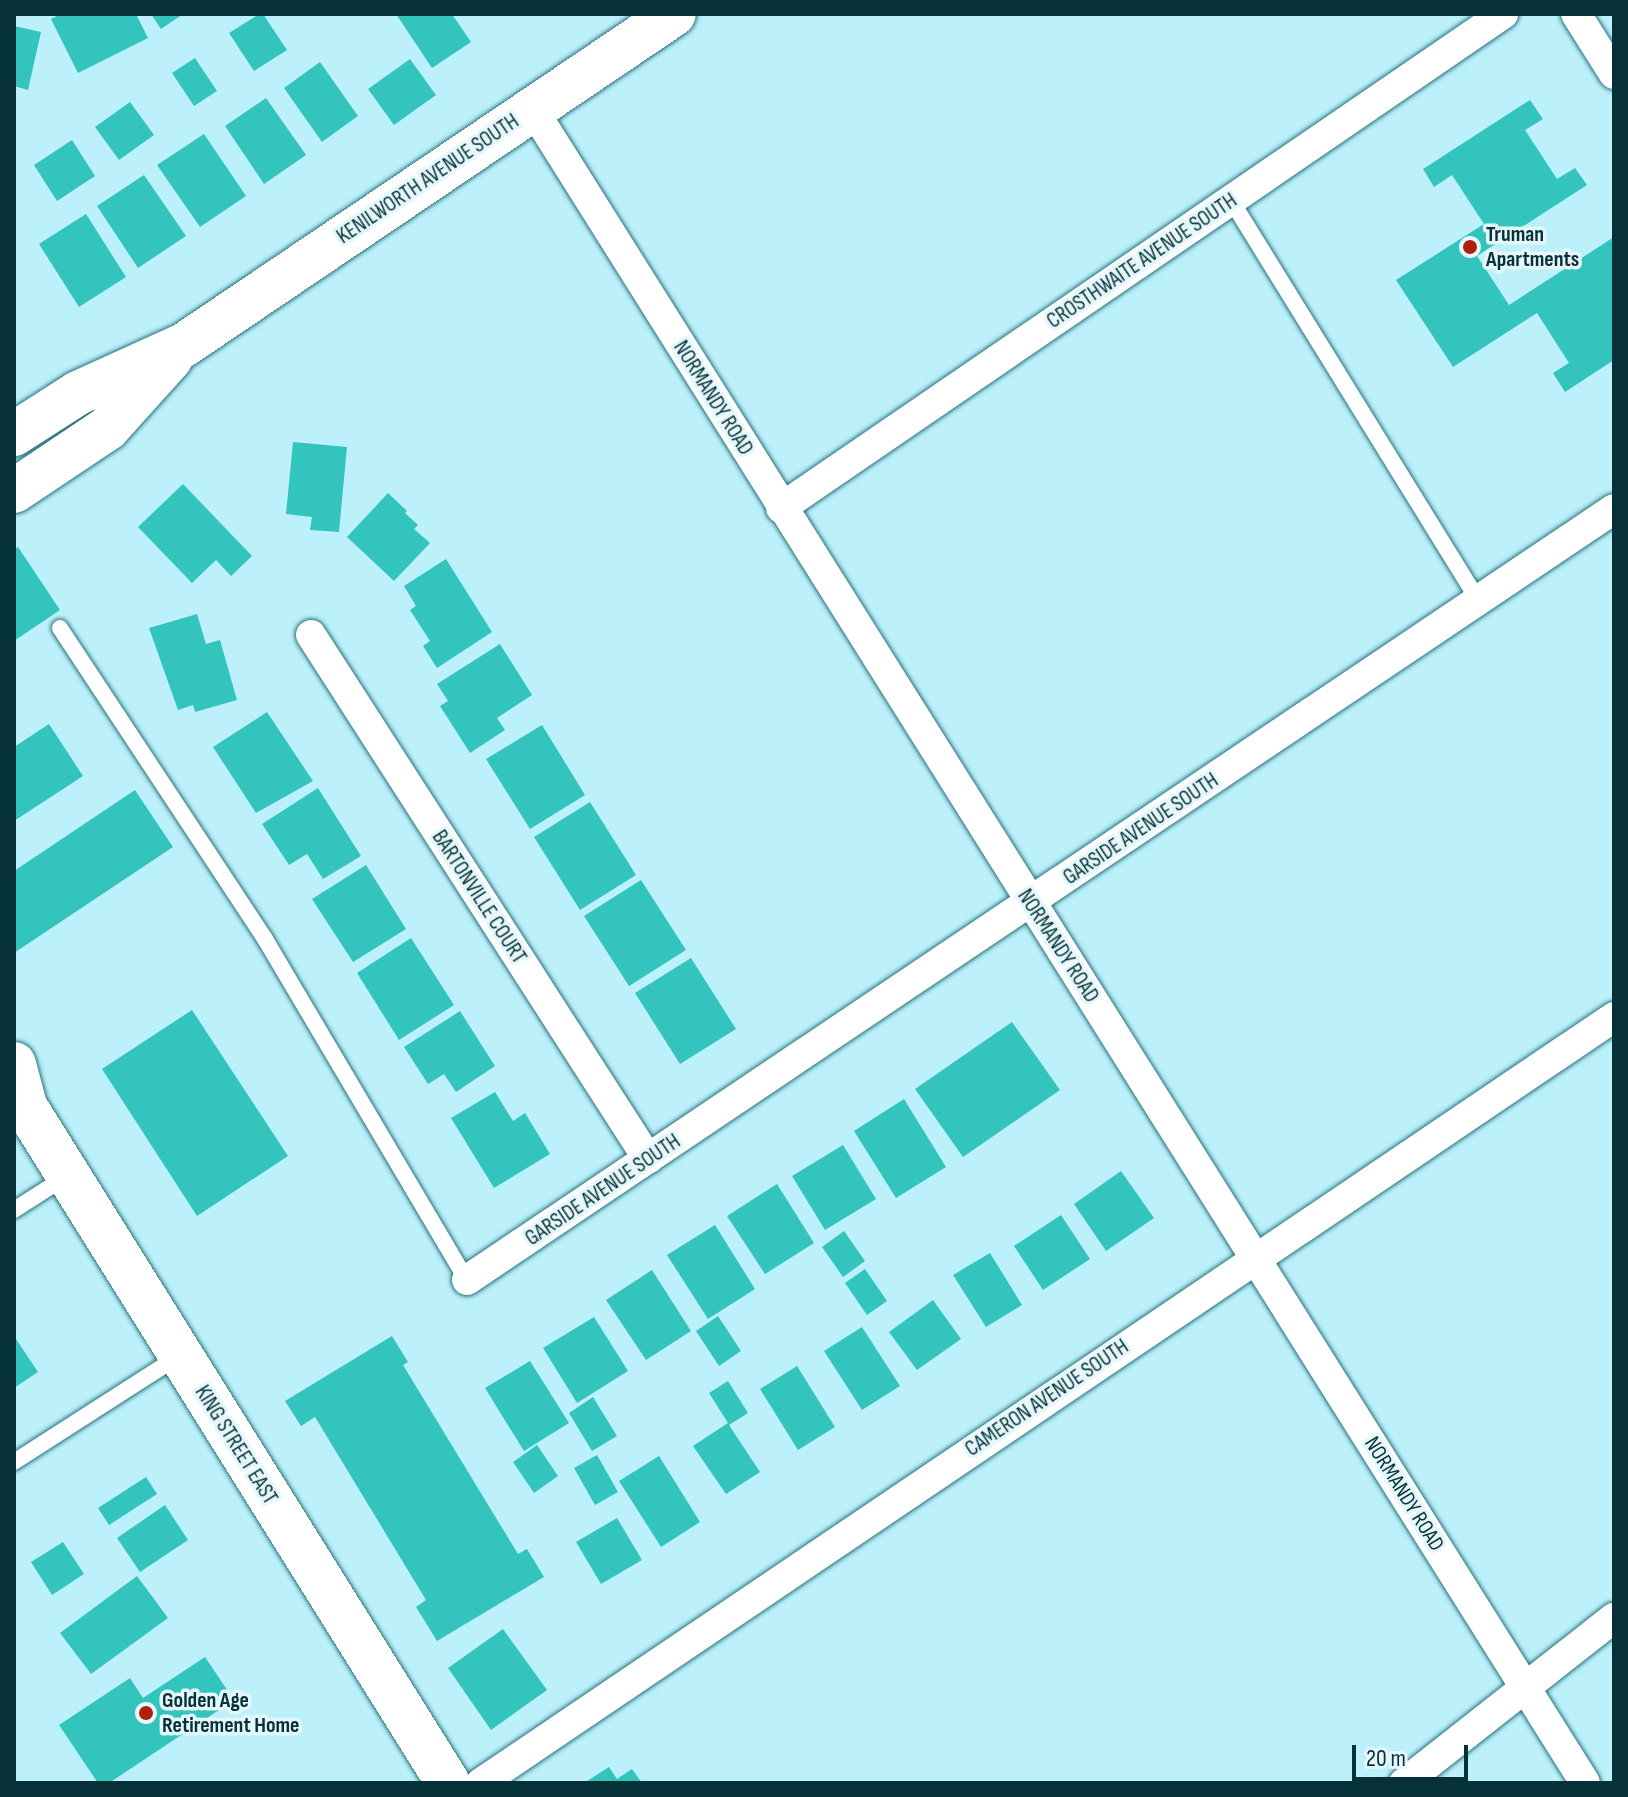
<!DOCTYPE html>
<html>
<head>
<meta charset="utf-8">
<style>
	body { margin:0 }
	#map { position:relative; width:1628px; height:1797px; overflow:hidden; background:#bcf1fb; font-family:"Sofia Sans Condensed",sans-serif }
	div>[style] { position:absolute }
	.building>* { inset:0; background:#33c4bd }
	.roads { filter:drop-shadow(0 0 2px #26717d) drop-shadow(0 0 2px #26717d) }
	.lane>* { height:16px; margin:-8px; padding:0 8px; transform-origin:8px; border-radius:8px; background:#fff }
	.street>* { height:30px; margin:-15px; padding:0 15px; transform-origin:15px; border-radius:15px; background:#fff }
	.secondary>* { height:44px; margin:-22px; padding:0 22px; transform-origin:22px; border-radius:22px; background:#fff }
	.dots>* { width:22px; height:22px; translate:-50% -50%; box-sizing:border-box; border:4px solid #e6f7fb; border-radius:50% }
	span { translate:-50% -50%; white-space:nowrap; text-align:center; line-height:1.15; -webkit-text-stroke:7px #e6f7fb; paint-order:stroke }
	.street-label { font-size:22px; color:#063138 }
	.poi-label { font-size:22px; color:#063138; font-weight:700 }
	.left { translate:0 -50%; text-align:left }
	.frame { position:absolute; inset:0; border:16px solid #063138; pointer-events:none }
	.scale { position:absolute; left:1352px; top:1745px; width:116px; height:36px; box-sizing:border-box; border:4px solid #063138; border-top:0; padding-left:10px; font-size:24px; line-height:28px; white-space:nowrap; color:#063138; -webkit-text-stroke:6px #e6f7fb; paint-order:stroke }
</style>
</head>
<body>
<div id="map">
	<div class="building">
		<i style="clip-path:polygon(61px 14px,136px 14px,148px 38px,78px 73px,51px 19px)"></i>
		<i style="clip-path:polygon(151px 14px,183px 14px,161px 29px)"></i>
		<i style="clip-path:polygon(259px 14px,263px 14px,287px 50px,254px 71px,229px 33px)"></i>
		<i style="clip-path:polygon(396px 14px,452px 14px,471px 42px,432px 68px)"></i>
		<i style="clip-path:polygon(14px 26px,41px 32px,28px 90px,14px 86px)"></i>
		<i style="clip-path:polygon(195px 58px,217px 91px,194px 106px,172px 73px)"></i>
		<i style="clip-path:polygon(410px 59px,436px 95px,394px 125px,368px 89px)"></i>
		<i style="clip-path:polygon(320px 62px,358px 116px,322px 142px,284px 88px)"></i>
		<i style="clip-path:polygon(266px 98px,306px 155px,264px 184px,225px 126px)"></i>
		<i style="clip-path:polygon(1530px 100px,1543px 119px,1525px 130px,1557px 179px,1575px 168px,1587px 185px,1477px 256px,1509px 305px,1614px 237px,1614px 360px,1565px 392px,1553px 373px,1569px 363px,1537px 313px,1453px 367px,1396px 280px,1484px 224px,1452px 175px,1434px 187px,1423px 169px)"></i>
		<i style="clip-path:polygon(130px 102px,154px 135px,119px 160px,95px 127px)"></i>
		<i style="clip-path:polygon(204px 134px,246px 196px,200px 227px,157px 165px)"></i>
		<i style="clip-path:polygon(72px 140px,95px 176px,57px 201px,34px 165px)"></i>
		<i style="clip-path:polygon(144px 175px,186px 236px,138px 268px,97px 206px)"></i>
		<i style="clip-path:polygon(86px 214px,126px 277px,79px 307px,39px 244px)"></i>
		<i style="clip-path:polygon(293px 442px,347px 447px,339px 532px,310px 530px,312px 517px,286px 514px)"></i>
		<i style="clip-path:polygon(183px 484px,252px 556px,231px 576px,216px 560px,192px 583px,138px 527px)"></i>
		<i style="clip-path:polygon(388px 493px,407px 511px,405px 513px,418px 525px,414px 529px,430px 543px,394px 581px,347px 537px)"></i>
		<i style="clip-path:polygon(18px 547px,60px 610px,14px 641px,14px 549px)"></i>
		<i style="clip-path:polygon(446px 559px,492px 632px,437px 668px,423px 646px,430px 641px,410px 610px,416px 606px,404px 586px)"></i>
		<i style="clip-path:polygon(197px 614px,206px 644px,220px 640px,237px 700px,195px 712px,193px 705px,178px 710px,149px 628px)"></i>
		<i style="clip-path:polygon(500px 644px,532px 695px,497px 718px,505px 730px,470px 753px,440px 706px,448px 701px,437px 684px)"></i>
		<i style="clip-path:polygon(267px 712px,313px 781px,256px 813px,213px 747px)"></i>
		<i style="clip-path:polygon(49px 724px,83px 776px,14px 821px,14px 747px)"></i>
		<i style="clip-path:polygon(542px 725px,585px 795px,530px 829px,486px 759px)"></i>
		<i style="clip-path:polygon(318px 788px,361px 856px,323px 879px,307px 854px,289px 865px,262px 824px)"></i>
		<i style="clip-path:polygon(135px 790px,173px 847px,14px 953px,14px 871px)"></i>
		<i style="clip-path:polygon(590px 802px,636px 875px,580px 910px,534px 837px)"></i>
		<i style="clip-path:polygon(366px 865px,406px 929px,353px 962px,312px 899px)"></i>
		<i style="clip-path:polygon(641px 880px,686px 950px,629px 986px,584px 916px)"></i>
		<i style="clip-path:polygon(411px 938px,454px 1005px,399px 1040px,357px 973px)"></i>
		<i style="clip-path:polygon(691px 958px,736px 1029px,680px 1064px,635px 993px)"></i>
		<i style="clip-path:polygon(192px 1010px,288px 1156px,197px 1216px,102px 1069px)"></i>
		<i style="clip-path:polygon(460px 1011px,495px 1066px,456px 1092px,444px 1074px,428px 1084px,404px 1047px)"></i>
		<i style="clip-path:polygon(1012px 1022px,1060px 1090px,963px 1157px,915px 1089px)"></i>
		<i style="clip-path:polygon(495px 1092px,513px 1121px,525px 1113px,550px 1154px,494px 1188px,451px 1118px)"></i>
		<i style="clip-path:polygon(904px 1099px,946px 1167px,896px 1198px,854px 1131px)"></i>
		<i style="clip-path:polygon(843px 1145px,876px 1199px,825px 1230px,792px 1176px)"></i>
		<i style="clip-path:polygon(1121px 1171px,1154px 1218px,1106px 1251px,1074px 1204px)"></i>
		<i style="clip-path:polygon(777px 1184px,814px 1243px,765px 1274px,727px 1216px)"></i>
		<i style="clip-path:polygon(1061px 1215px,1090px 1259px,1043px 1290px,1014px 1246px)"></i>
		<i style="clip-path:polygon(715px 1225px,755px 1289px,708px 1319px,667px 1255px)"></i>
		<i style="clip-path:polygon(844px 1231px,865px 1261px,843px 1277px,822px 1247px)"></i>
		<i style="clip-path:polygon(990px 1253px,1022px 1305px,986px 1327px,953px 1275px)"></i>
		<i style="clip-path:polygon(865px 1269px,887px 1301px,867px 1315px,845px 1283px)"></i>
		<i style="clip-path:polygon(652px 1270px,691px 1331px,646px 1360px,606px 1300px)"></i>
		<i style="clip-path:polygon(933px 1300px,961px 1339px,917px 1370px,889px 1332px)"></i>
		<i style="clip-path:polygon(718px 1316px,741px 1351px,719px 1366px,696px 1331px)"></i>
		<i style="clip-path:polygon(594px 1317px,628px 1371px,577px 1403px,543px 1348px)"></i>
		<i style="clip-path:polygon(862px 1327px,900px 1386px,862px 1410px,824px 1351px)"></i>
		<i style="clip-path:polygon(14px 1336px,38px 1372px,14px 1388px)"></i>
		<i style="clip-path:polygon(392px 1336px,408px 1362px,403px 1365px,518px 1554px,527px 1549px,544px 1577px,437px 1641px,416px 1607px,426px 1600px,315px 1417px,301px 1426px,285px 1401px)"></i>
		<i style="clip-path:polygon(530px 1361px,569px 1423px,524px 1451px,485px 1388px)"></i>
		<i style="clip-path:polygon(797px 1366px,835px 1427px,798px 1450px,760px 1389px)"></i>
		<i style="clip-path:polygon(728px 1381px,748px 1413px,729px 1425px,760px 1472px,726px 1494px,693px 1446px,728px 1423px,709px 1393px)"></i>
		<i style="clip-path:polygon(593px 1397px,617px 1436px,592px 1451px,569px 1413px)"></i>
		<i style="clip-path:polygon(537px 1445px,558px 1476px,534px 1493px,513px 1462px)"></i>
		<i style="clip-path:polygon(597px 1455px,618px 1492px,595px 1505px,574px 1468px)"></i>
		<i style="clip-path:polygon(659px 1456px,700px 1522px,661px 1547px,619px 1481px)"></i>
		<i style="clip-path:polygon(146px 1477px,157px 1494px,109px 1525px,98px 1508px)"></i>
		<i style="clip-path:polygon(165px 1505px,188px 1540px,140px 1572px,117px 1538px)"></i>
		<i style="clip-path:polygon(617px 1518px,642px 1560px,601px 1584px,576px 1542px)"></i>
		<i style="clip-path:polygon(63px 1542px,84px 1574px,52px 1595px,31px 1562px)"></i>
		<i style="clip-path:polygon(137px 1576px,168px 1618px,91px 1674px,60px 1633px)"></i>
		<i style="clip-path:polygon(503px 1629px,547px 1690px,491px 1730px,448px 1668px)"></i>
		<i style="clip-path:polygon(205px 1657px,234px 1700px,109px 1783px,98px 1783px,59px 1725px,130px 1678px,143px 1698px)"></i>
		<i style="clip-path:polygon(609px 1767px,617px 1779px,632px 1769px,642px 1783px,584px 1783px)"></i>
	</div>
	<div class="roads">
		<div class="lane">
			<i style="left:1231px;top:200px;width:471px;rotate:58.3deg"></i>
			<i style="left:60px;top:628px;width:372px;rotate:56.6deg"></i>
			<i style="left:265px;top:939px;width:396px;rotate:59.4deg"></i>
			<i style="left:14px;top:1210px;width:63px;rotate:-32.7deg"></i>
			<i style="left:14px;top:1462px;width:196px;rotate:-32.7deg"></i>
		</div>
		<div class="street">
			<i style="left:1576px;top:14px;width:71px;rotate:57.7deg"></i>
			<i style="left:532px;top:108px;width:1978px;rotate:57.84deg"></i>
			<i style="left:781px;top:508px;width:875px;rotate:-34.38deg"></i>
			<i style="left:311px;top:635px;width:623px;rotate:57.25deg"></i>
			<i style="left:467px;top:1280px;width:1382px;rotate:-33.91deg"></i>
			<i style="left:481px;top:1783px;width:1368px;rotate:-34.06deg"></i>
			<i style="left:1404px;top:1783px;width:267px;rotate:-38.2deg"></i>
		</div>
		<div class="secondary">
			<i style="left:14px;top:434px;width:76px;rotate:-32.6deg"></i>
			<i style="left:78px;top:393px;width:116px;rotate:-24.4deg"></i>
			<i style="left:184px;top:345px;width:591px;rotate:-34.04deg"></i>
			<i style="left:14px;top:491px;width:113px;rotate:-33.8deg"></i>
			<i style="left:108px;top:428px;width:94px;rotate:-48deg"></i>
			<i style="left:14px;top:1064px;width:43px;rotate:75.3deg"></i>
			<i style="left:25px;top:1106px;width:798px;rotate:58deg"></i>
		</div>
	</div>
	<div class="dots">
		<i style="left:1470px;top:247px;background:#af200f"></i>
		<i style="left:146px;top:1713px;background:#af200f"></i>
	</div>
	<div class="street-label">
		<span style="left:428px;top:179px;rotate:-34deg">KENILWORTH AVENUE SOUTH</span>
		<span style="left:1142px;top:261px;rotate:-34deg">CROSTHWAITE AVENUE SOUTH</span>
		<span style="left:713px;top:398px;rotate:58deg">NORMANDY ROAD</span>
		<span style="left:1141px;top:829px;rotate:-34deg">GARSIDE AVENUE SOUTH</span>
		<span style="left:479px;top:897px;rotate:57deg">BARTONVILLE COURT</span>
		<span style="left:1058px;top:946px;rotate:57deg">NORMANDY ROAD</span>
		<span style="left:603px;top:1190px;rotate:-34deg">GARSIDE AVENUE SOUTH</span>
		<span style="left:1047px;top:1398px;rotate:-34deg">CAMERON AVENUE SOUTH</span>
		<span style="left:236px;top:1445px;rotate:58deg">KING STREET EAST</span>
		<span style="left:1404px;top:1494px;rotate:58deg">NORMANDY ROAD</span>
	</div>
	<div class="poi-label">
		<span class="left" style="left:1486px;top:247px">Truman<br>Apartments</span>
		<span class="left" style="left:162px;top:1713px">Golden Age<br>Retirement Home</span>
	</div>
	<div class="frame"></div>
	<div class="scale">20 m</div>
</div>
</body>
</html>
